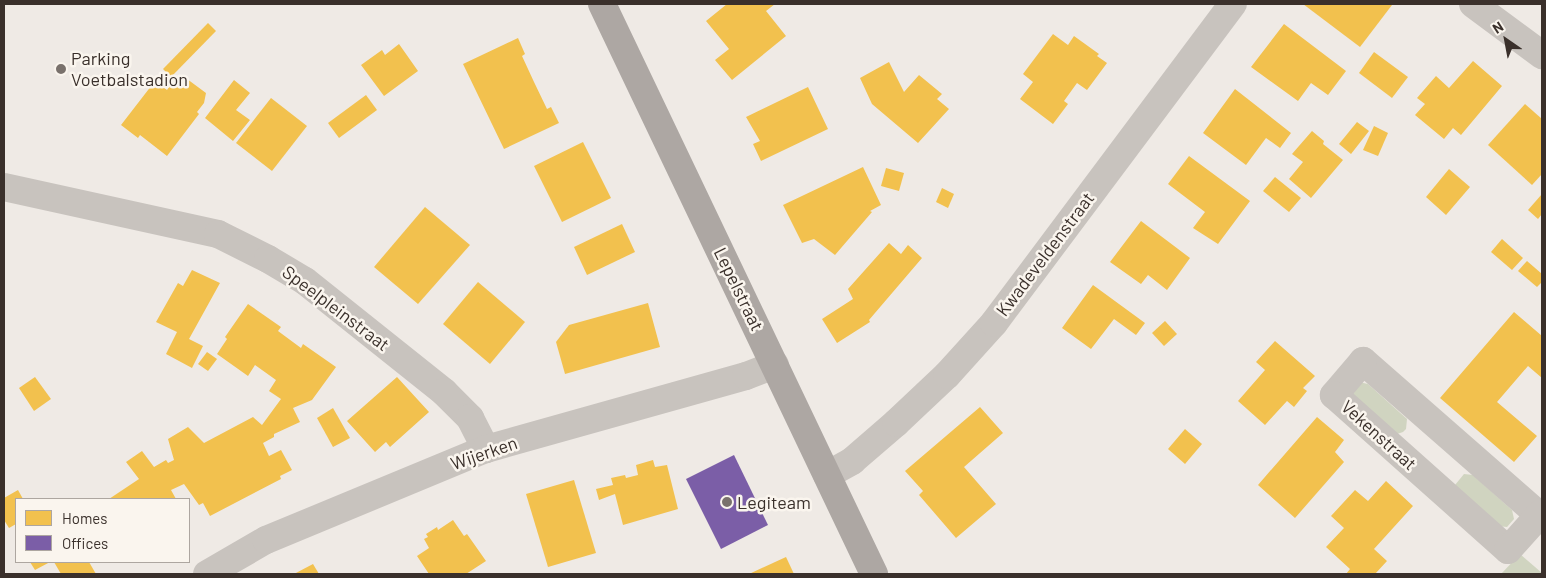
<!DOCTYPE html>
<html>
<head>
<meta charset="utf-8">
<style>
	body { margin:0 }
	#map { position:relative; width:1546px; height:578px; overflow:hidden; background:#efeae5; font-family:Barlow,sans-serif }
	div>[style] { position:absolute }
	.green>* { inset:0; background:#d0d4c0 }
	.homes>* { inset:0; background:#f2c14e }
	.offices>* { inset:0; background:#7b5ea7 }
	.minor>* { height:28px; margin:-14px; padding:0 14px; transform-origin:14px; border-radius:14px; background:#c8c3be }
	.major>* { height:28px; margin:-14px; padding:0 14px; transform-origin:14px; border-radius:14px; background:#ada7a3 }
	.dots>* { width:14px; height:14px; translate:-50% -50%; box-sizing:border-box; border:2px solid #faf5ee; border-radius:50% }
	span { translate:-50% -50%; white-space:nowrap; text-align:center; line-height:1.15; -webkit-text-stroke:5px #faf5ee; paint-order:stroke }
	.poi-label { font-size:18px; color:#3a302b }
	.left { translate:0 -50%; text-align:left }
	.street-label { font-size:18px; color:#3a302b }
	.frame { position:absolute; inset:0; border:5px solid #3a302b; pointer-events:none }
	.legend { position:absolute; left:15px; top:498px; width:175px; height:65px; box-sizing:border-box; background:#faf5ee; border:1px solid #ada6a0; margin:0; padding:6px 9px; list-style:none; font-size:15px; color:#3a302b }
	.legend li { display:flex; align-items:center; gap:10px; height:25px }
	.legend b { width:25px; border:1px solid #ada6a0 }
	.north { position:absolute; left:1481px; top:15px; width:50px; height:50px; -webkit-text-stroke:4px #faf5ee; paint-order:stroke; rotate:327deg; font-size:14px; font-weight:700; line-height:20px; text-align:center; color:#3a302b }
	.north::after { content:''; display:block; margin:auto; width:18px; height:22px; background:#3a302b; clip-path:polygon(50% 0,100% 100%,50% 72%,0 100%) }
</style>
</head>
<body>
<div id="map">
	<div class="green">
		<i style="clip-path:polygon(1359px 382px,1368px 384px,1407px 419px,1406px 429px,1403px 432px,1394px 435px,1353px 400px,1353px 387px)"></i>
		<i style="clip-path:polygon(1464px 474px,1473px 475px,1512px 510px,1514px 519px,1507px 527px,1498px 526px,1455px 485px)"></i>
		<i style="clip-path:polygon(1520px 554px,1542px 573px,1542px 574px,1501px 574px)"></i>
	</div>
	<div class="homes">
		<i style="clip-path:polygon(727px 4px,775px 4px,766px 11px,786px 36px,732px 80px,715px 60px,729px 49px,706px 21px)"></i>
		<i style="clip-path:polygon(1303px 4px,1391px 4px,1392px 5px,1360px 47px)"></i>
		<i style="clip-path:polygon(208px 23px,216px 31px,171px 77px,163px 69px)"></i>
		<i style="clip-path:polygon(1284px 24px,1346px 71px,1328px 95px,1311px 83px,1298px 101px,1251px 67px)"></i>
		<i style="clip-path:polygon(1053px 34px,1068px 45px,1074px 36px,1099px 54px,1097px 56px,1107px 63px,1087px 90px,1077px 83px,1064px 101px,1068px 104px,1053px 124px,1020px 99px,1033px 82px,1023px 74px)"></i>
		<i style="clip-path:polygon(518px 38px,525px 54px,522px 56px,534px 82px,547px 109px,551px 107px,559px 123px,504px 149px,463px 64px)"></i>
		<i style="clip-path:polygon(399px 44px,418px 71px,384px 96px,361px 65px,382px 50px,385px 55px)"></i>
		<i style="clip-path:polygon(1374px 52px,1408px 77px,1392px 98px,1359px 73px)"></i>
		<i style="clip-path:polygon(1473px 61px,1502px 86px,1461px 135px,1453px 128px,1444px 139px,1415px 115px,1425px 104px,1417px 98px,1436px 76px,1449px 88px)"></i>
		<i style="clip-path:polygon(889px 62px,904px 92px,919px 75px,942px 94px,937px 99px,949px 109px,918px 143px,872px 104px,860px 78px)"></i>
		<i style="clip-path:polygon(183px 76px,206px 93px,204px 103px,197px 112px,199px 114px,167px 156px,140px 135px,138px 138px,121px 125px,155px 81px,167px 90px,173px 81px)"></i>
		<i style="clip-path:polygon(234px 80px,250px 93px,236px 110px,250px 120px,233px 141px,205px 118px)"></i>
		<i style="clip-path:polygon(808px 87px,828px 129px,761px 161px,753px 144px,760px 141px,746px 117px)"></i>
		<i style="clip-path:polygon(1235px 89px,1291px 133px,1280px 148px,1266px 138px,1246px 165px,1203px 133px)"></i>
		<i style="clip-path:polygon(366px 95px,377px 110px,339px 138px,328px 123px)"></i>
		<i style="clip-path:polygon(271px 98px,307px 126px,272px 171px,236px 143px)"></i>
		<i style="clip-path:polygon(1525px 104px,1542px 119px,1542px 174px,1532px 185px,1488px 145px)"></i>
		<i style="clip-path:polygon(1357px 122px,1369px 131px,1351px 154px,1339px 144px)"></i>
		<i style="clip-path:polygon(1374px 126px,1388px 133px,1378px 156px,1363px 150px)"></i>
		<i style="clip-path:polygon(1312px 131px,1324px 141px,1323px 144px,1343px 160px,1311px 198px,1289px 179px,1303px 162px,1292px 154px)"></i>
		<i style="clip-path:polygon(583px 142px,611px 198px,562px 222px,534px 166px)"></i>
		<i style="clip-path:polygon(1189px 156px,1250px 201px,1218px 244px,1193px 228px,1205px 212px,1168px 184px)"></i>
		<i style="clip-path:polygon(863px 167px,881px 205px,870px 211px,872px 212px,835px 255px,814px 239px,802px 243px,783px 205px)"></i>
		<i style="clip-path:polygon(886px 168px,904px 173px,899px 191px,881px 186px)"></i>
		<i style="clip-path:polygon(1449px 169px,1470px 187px,1446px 215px,1426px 197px)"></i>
		<i style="clip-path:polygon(1275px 177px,1301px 198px,1289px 212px,1263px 191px)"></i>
		<i style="clip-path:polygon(942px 188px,954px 194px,948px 208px,936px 202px)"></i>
		<i style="clip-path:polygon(1542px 194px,1542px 214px,1538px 219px,1528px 210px)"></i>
		<i style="clip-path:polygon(425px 207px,470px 245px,418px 304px,374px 267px)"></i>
		<i style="clip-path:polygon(1141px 221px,1190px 258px,1167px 290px,1148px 275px,1141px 284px,1110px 262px)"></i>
		<i style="clip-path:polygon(622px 224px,635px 252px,587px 275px,574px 247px)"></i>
		<i style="clip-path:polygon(1502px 239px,1523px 258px,1512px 270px,1491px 252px)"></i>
		<i style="clip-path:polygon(889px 243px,901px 254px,908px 245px,922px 258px,869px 320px,870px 322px,837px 343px,822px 319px,853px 299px,848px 289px)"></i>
		<i style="clip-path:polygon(1527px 261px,1542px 274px,1542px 282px,1537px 287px,1518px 271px)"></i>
		<i style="clip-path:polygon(192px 270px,220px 283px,189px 339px,203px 346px,192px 368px,166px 354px,177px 332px,156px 322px,178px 283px,183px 286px)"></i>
		<i style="clip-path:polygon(478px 282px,525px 322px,490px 364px,443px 324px)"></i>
		<i style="clip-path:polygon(1093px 285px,1145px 323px,1136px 335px,1114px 319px,1091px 349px,1062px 328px)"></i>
		<i style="clip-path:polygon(648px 303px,660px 347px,565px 374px,556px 342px,569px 325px)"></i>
		<i style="clip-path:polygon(248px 304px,281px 327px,278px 331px,301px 348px,303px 344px,336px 367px,312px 400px,293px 408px,300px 422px,274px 434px,274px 437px,263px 443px,269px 456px,281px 450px,292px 470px,280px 476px,281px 479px,210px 516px,203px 503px,199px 505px,184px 484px,171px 490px,176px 499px,109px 499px,139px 479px,126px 462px,142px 451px,154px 467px,166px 460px,168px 463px,174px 460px,168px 439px,188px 427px,204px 443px,253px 417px,262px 425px,281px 399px,269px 391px,276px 380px,255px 365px,248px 376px,217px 354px,227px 339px,225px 337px)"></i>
		<i style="clip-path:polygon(1514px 312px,1542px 336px,1542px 378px,1528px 366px,1497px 402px,1537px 436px,1514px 462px,1440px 398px)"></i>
		<i style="clip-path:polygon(1165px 321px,1177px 334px,1164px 346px,1152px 333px)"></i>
		<i style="clip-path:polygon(1275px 341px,1315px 376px,1303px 388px,1307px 391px,1294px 407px,1287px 401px,1265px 425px,1238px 401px,1265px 370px,1256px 362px)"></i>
		<i style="clip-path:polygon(207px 352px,217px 359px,208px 371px,198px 364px)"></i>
		<i style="clip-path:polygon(35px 377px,51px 399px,34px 411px,19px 388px)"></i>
		<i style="clip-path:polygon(397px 377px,429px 412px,390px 447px,386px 442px,375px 452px,347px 421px)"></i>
		<i style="clip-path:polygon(980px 407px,1003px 433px,964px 467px,996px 504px,956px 538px,919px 495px,923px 491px,905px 471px)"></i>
		<i style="clip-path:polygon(333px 408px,350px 438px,333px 447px,317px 418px)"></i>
		<i style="clip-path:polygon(1317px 417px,1344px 440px,1335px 452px,1344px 462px,1295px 518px,1258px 485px)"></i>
		<i style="clip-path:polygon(1185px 429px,1202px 444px,1185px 464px,1168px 449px)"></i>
		<i style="clip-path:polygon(653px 460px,655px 467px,667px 465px,678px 509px,623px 525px,615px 494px,599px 500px,596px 489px,613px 485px,611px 478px,625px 475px,626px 478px,638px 475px,636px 465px)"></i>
		<i style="clip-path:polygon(574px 480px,596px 553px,548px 567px,526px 494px)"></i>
		<i style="clip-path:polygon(1386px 481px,1413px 506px,1374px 549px,1387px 561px,1375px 574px,1346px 574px,1350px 569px,1326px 547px,1344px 528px,1331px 516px,1355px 490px,1368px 501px)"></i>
		<i style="clip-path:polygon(18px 490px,23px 499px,16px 499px,16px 524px,9px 528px,4px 520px,4px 498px)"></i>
		<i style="clip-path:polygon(453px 520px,464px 536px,467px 534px,486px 561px,466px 574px,429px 574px,417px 556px,429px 548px,424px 539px,428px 537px,426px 534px,437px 527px,438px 530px)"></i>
		<i style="clip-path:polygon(786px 557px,794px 574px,749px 574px)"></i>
		<i style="clip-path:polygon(30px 562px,50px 562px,35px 570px)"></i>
		<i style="clip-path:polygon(54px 562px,89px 562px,96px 574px,61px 574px)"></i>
		<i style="clip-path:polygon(313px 564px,319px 574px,294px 574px)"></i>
	</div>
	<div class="offices">
		<i style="clip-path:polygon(734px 455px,768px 525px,721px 549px,686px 479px)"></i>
	</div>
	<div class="minor">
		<i style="left:1473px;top:4px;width:86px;rotate:36.5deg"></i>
		<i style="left:4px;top:187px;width:219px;rotate:12.4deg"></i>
		<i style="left:218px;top:234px;width:56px;rotate:26.6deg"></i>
		<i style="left:268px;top:259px;width:43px;rotate:30.7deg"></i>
		<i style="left:305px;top:281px;width:178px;rotate:38.6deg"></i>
		<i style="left:444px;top:392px;width:37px;rotate:45deg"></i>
		<i style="left:470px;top:418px;width:35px;rotate:63deg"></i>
		<i style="left:827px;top:475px;width:29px;rotate:-29deg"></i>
		<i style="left:852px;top:461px;width:58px;rotate:-40.8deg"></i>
		<i style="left:896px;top:423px;width:70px;rotate:-43.3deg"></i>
		<i style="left:947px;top:375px;width:70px;rotate:-47.9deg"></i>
		<i style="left:994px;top:323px;width:399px;rotate:-53.2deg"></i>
		<i style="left:1539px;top:515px;width:234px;rotate:-138.8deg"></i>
		<i style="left:1363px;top:361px;width:45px;rotate:130.5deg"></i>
		<i style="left:1334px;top:395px;width:233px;rotate:41.7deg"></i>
		<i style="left:1508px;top:550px;width:51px;rotate:-48.2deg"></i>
		<i style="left:207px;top:574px;width:68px;rotate:-30deg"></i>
		<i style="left:266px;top:540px;width:238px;rotate:-22.5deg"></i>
		<i style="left:486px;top:449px;width:270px;rotate:-15.7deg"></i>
		<i style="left:746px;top:376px;width:31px;rotate:-21deg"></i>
	</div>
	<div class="major">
		<i style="left:602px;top:4px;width:632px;rotate:64.49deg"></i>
	</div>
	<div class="dots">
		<i style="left:61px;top:69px;background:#79716c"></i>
		<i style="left:727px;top:502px;background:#79716c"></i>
	</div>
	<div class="poi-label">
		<span class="left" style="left:71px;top:69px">Parking<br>Voetbalstadion</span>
		<span class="left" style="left:737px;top:502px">Legiteam</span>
	</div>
	<div class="street-label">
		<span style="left:1045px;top:254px;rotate:-53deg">Kwadeveldenstraat</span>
		<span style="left:739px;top:289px;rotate:64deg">Lepelstraat</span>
		<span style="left:336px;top:308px;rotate:37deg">Speelpleinstraat</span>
		<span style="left:1379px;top:435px;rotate:42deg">Vekenstraat</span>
		<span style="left:484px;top:453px;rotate:-19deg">Wijerken</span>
	</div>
	<div class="frame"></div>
	<ul class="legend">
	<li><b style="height:14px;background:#f2c14e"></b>Homes</li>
	<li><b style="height:14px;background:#7b5ea7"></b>Offices</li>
	</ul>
	<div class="north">N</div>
</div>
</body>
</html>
